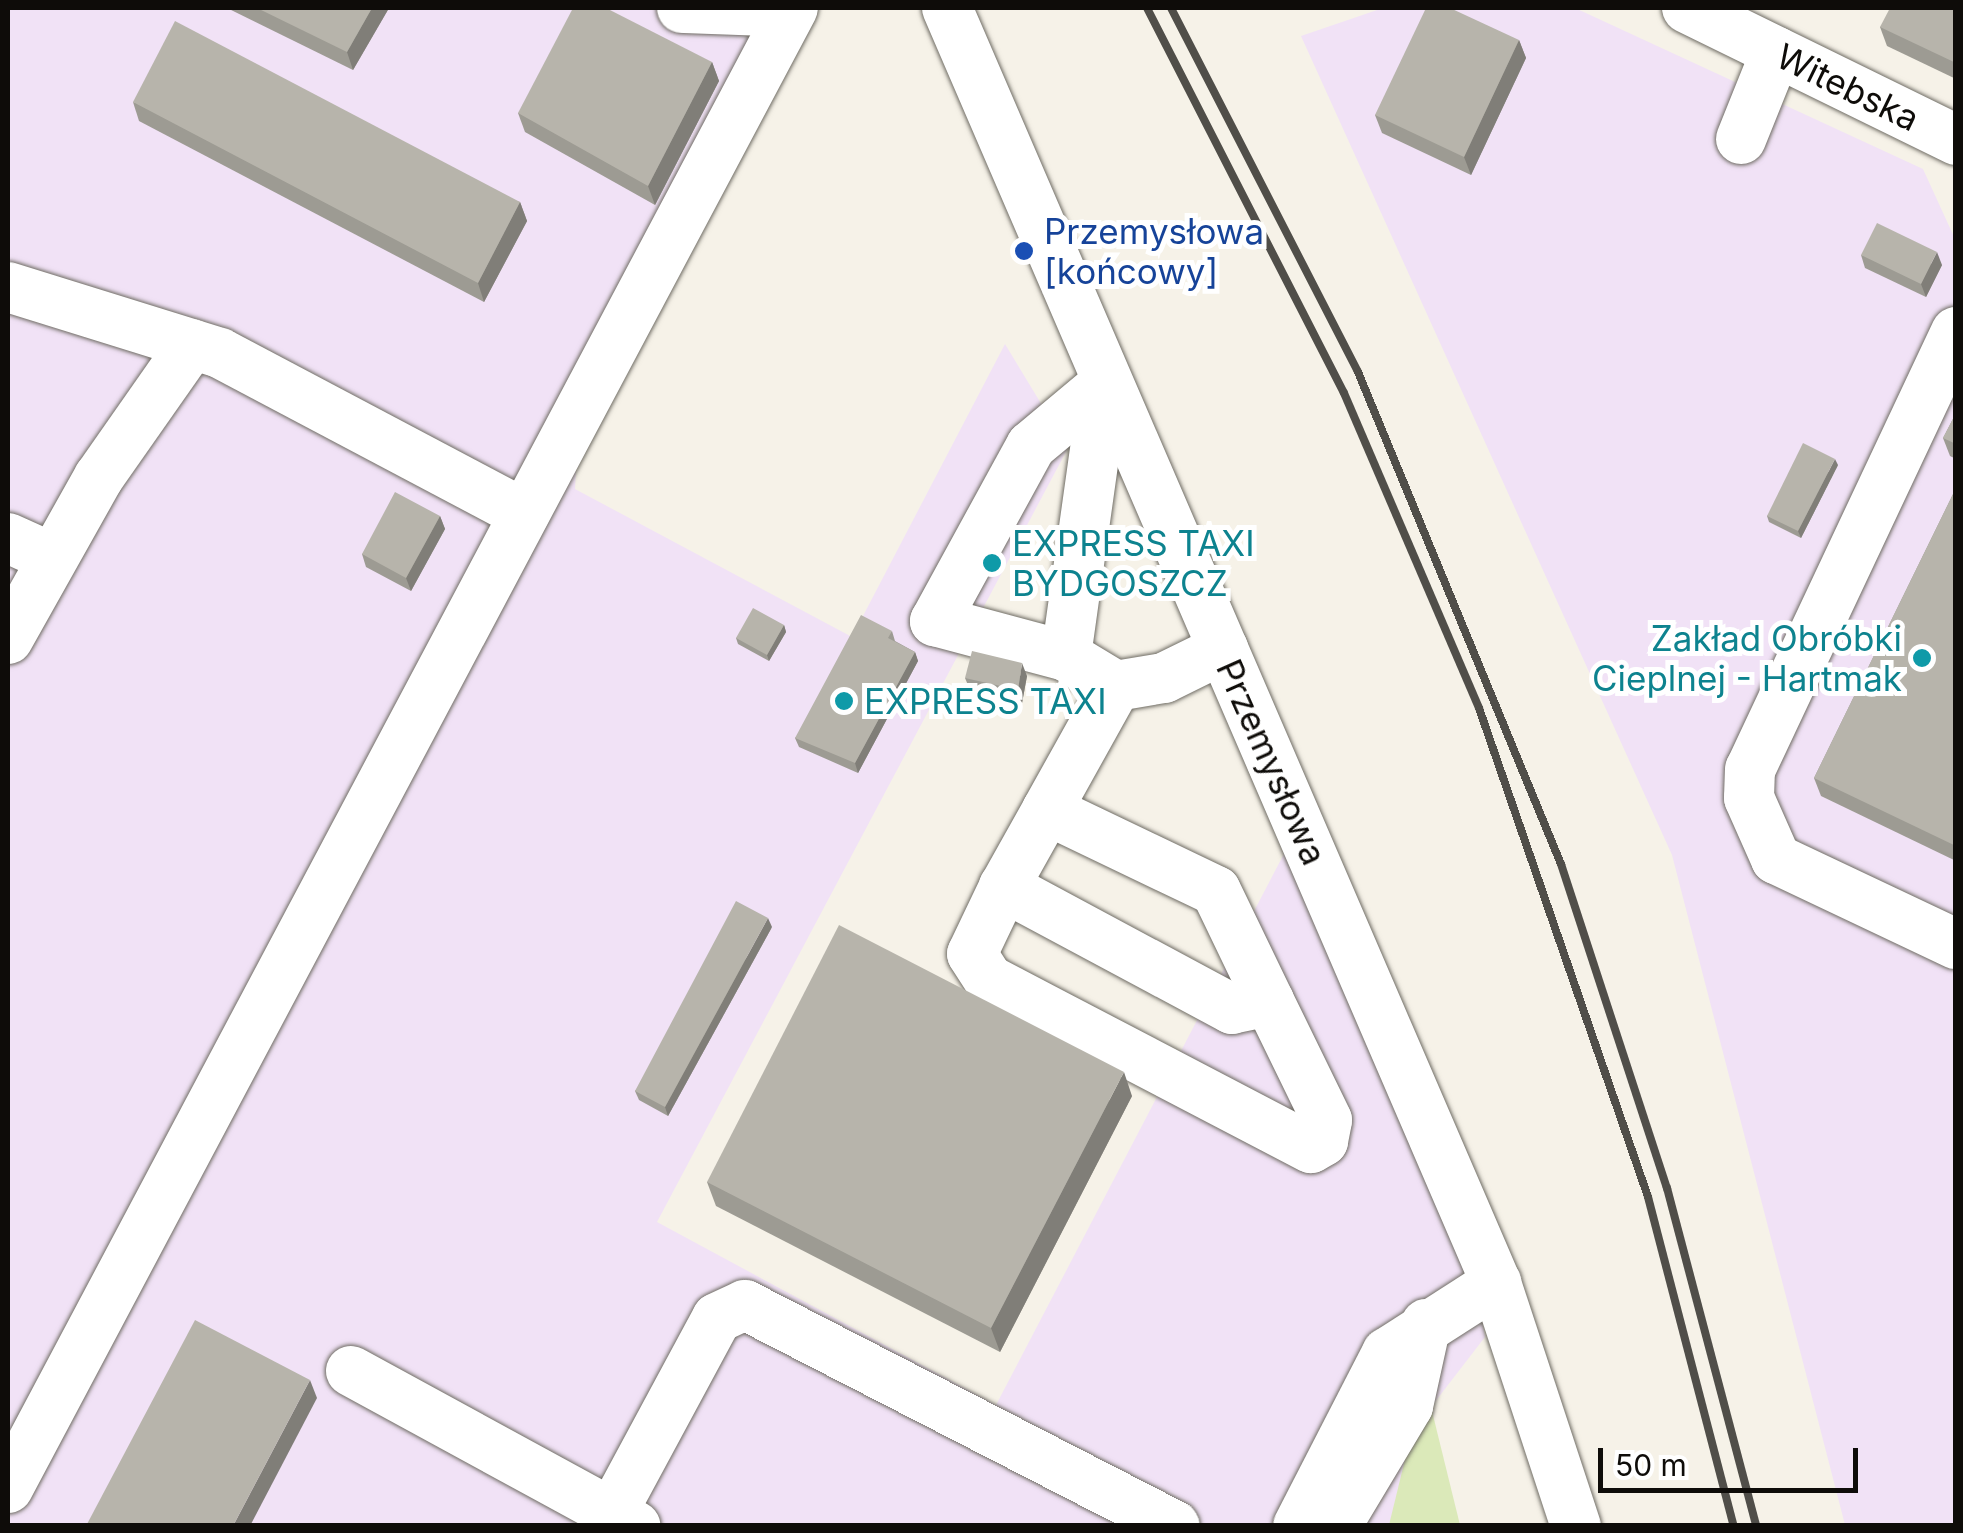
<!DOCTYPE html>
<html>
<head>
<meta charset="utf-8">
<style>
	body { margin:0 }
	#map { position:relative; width:1963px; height:1533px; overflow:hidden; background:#f6f2e8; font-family:Inter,sans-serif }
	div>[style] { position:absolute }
	.industrial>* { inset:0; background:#f1e2f6 }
	.green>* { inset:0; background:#dbe9b9 }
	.roads { filter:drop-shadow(0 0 2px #6f6c64) drop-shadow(0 0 2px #6f6c64) }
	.minor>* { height:50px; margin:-25px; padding:0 25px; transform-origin:25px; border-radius:25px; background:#fff }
	.rail>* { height:8px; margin:-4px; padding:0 4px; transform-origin:4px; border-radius:4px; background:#504e49 }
	.wall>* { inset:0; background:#9d9b93 }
	.shaded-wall>* { inset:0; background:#807e78 }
	.building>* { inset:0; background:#b7b4ab }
	.dots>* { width:28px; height:28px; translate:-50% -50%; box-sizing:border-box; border:5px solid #fff; border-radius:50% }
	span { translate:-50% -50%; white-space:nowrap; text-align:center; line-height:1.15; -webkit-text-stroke:10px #fff; paint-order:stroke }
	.street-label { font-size:35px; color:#0e0c09 }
	.transit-label { font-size:35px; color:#164399 }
	.left { translate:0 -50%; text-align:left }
	.culture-label { font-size:35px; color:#0d838f }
	.right { translate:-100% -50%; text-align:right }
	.frame { position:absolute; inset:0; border:10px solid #0e0c09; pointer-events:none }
	.scale { position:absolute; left:1598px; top:1448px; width:260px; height:45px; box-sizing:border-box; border:5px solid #0e0c09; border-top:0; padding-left:12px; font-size:30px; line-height:35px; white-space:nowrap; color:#0e0c09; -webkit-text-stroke:8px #fff; paint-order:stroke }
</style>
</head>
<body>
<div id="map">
	<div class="industrial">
		<i style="clip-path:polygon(8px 8px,747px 8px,754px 45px,582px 367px,575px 489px,852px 637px,1005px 344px,1068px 448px,657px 1222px,996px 1405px,1286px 850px,1478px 1292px,1485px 1337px,1431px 1407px,1455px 1525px,8px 1526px)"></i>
		<i style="clip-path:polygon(1383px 8px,1575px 8px,1923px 169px,1955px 239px,1955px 1525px,1845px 1525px,1672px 855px,1301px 36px)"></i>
	</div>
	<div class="green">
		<i style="clip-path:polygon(1431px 1407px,1460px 1525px,1389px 1525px,1410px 1439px)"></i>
	</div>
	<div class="roads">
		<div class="minor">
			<i style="left:682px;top:8px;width:108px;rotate:2.1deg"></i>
			<i style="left:947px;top:8px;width:1388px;rotate:66.7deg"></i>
			<i style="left:1496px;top:1283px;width:256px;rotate:71.8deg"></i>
			<i style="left:1687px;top:8px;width:300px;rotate:26.1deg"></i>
			<i style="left:1741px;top:139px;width:94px;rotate:-68.1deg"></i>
			<i style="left:8px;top:287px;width:222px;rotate:17.3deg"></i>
			<i style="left:220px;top:353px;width:344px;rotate:27.9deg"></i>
			<i style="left:1956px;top:332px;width:483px;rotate:115.2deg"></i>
			<i style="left:1750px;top:769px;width:29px;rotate:92deg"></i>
			<i style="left:1749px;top:798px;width:67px;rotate:66.1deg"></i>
			<i style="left:1776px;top:859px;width:199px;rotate:25.3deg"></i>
			<i style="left:1104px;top:385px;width:95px;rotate:140.1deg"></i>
			<i style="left:1031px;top:446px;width:200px;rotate:118.7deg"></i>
			<i style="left:935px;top:621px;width:136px;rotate:15deg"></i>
			<i style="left:1066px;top:656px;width:58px;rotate:31deg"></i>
			<i style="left:1116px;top:686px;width:49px;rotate:-9.5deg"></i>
			<i style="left:1164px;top:678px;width:66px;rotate:-26.2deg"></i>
			<i style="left:8px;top:538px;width:48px;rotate:24.4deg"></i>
			<i style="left:8px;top:639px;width:186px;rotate:-60.7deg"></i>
			<i style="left:99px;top:477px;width:162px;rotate:-55deg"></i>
			<i style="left:1066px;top:656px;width:274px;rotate:-82deg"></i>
			<i style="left:1047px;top:810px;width:187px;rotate:25.6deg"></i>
			<i style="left:1216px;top:891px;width:122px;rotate:64.3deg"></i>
			<i style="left:1269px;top:1001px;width:38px;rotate:168deg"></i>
			<i style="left:1232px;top:1009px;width:259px;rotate:-151.8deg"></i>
			<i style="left:1004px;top:887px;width:88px;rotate:-60.8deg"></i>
			<i style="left:1047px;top:810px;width:142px;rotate:-60.9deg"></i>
			<i style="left:1004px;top:887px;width:74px;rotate:115.5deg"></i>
			<i style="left:972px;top:954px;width:31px;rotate:57deg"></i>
			<i style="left:989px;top:980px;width:363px;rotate:27.6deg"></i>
			<i style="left:1311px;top:1148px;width:14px;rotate:-30deg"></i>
			<i style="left:1323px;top:1141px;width:21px;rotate:-79deg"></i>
			<i style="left:1327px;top:1120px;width:132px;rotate:-116deg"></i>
			<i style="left:351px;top:1371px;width:324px;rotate:28.6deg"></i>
			<i style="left:8px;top:1488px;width:1675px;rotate:-62.06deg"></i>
			<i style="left:612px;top:1513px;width:221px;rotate:-61.7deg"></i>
			<i style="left:717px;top:1318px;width:31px;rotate:-25deg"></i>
			<i style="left:745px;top:1305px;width:483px;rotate:27.2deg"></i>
			<i style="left:1298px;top:1526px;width:195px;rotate:-62.8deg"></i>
			<i style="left:1387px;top:1353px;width:130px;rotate:-32.7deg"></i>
			<i style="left:1336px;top:1526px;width:140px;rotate:-59deg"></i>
			<i style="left:1408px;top:1406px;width:84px;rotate:-77.6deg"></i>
		</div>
	</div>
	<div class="rail">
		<i style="left:1147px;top:8px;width:432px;rotate:62.9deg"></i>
		<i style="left:1344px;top:393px;width:343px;rotate:66.8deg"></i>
		<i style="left:1479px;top:708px;width:517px;rotate:70.93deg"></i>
		<i style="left:1648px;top:1197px;width:340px;rotate:75.4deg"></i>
		<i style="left:1171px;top:8px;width:409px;rotate:62.8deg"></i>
		<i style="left:1358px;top:372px;width:532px;rotate:67.58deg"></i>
		<i style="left:1561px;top:864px;width:341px;rotate:71.9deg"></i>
		<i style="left:1667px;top:1188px;width:350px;rotate:75.2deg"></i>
	</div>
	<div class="wall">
		<i style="clip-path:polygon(227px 8px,389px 8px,353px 70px)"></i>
		<i style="clip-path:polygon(1956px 8px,1956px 79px,1887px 46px,1880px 27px)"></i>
		<i style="clip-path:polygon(1519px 40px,1526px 58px,1471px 175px,1382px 133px,1375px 115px)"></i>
		<i style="clip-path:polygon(712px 62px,719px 81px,655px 205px,525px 132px,518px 113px)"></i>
		<i style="clip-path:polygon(133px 102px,520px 202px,527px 221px,484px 302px,139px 121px)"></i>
		<i style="clip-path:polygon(1861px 255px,1942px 265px,1926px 297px,1865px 268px)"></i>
		<i style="clip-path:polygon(1956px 413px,1956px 459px,1950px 456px,1943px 438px)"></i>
		<i style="clip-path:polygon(1838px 465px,1801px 538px,1769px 522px,1767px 516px)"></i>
		<i style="clip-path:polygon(1956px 488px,1956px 861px,1821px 796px,1814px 778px)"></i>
		<i style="clip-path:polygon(440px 516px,445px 529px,411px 591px,366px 567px,362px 554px)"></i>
		<i style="clip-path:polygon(784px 625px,786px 632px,769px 661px,738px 644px,736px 638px)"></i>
		<i style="clip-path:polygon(892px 631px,895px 641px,915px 652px,918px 661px,858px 773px,799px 747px,795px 738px)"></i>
		<i style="clip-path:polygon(1027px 676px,1022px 703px,970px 690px,965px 678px)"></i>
		<i style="clip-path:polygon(772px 927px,668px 1116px,639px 1100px,635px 1091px)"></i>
		<i style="clip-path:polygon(1132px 1096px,1000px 1352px,716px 1206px,707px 1182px)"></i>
	</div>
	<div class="shaded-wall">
		<i style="clip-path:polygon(372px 8px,389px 8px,353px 70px,347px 52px)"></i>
		<i style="clip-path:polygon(1519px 40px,1526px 58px,1471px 175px,1464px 157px)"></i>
		<i style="clip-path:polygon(712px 62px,719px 81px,655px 205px,648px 186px)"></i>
		<i style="clip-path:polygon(520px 202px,527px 221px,484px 302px,478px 283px)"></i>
		<i style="clip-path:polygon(1937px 252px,1942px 265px,1926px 297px,1921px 284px)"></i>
		<i style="clip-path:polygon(1835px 459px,1838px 465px,1801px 538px,1798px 531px)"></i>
		<i style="clip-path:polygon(440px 516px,445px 529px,411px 591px,406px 578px)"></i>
		<i style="clip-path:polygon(784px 625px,786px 632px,769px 661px,767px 655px)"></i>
		<i style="clip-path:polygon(915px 652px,918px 661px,858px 773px,855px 763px)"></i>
		<i style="clip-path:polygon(1022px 663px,1027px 676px,1022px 703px,1018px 690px)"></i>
		<i style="clip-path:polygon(768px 918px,772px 927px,668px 1116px,665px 1107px)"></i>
		<i style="clip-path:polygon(1124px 1072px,1132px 1096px,1000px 1352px,991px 1328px)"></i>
		<i style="clip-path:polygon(310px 1380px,317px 1398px,250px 1526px,233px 1526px)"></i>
	</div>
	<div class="building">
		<i style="clip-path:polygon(257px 8px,372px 8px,347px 52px)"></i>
		<i style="clip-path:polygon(573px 8px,606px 8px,712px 62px,648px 186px,518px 113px)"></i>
		<i style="clip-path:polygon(1426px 8px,1450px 8px,1519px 40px,1464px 157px,1375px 115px)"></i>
		<i style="clip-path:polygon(1890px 8px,1956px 8px,1956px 63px,1880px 27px)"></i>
		<i style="clip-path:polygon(175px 21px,520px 202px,478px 283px,133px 102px)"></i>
		<i style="clip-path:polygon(1877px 223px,1937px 252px,1921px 284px,1861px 255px)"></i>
		<i style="clip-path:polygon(1956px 413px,1956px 444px,1943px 438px)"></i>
		<i style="clip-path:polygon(1803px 443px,1835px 459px,1798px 531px,1767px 516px)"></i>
		<i style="clip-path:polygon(1956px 488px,1956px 846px,1814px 778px)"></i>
		<i style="clip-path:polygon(395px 492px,440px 516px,406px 578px,362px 554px)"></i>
		<i style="clip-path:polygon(753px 608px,784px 625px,767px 655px,736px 638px)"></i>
		<i style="clip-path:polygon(861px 615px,892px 631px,888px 638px,915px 652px,855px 763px,795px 738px)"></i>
		<i style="clip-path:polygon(972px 651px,1022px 663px,1018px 690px,965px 678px)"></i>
		<i style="clip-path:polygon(736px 901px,768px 918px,665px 1107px,635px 1091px)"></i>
		<i style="clip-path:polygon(839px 925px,1124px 1072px,991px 1328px,707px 1182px)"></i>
		<i style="clip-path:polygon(195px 1320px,310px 1380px,233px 1526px,86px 1526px)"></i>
	</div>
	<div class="dots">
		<i style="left:1024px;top:251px;background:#1a4fb4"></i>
		<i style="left:992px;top:563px;background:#0f9aa8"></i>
		<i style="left:1922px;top:658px;background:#0f9aa8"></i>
		<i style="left:844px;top:701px;background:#0f9aa8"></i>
	</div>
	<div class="street-label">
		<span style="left:1848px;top:87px;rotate:26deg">Witebska</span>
		<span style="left:1272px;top:762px;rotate:66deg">Przemysłowa</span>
	</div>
	<div class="transit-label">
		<span class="left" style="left:1044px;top:251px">Przemysłowa<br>[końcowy]</span>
	</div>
	<div class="culture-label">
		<span class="left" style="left:1012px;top:563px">EXPRESS TAXI<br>BYDGOSZCZ</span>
		<span class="right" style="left:1902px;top:658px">Zakład Obróbki<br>Cieplnej - Hartmak</span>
		<span class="left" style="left:864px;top:701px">EXPRESS TAXI</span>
	</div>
	<div class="frame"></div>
	<div class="scale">50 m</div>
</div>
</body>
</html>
